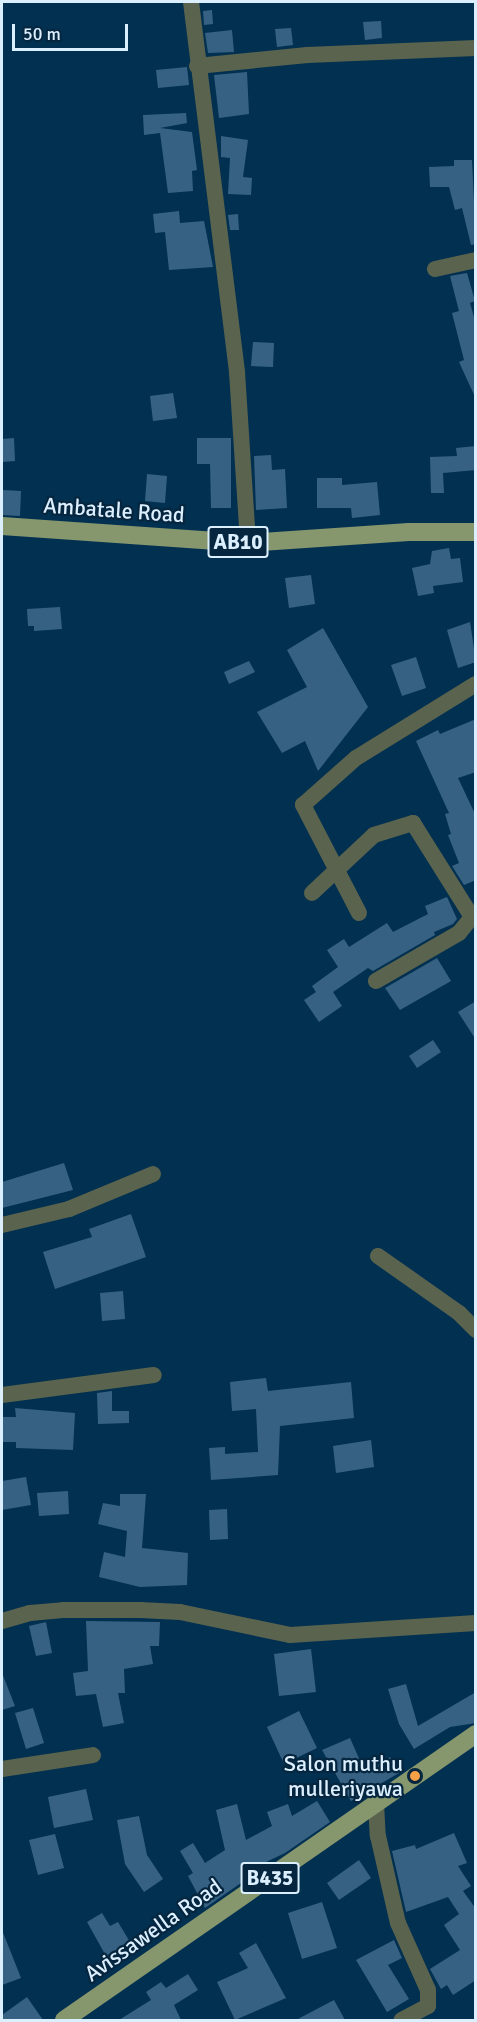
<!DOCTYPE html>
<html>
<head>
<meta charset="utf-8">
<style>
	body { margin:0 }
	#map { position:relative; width:477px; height:2022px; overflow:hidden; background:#023050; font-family:Signika,sans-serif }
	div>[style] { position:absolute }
	.building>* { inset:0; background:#376183 }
	.minor>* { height:16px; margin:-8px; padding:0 8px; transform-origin:8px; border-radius:8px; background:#5a634e }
	.major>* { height:18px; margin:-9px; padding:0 9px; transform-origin:9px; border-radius:9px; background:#86966d }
	.dots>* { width:16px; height:16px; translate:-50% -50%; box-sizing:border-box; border:3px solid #05263e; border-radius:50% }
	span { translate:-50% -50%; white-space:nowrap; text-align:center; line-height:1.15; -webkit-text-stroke:4.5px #05263e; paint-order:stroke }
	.shield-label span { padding:2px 4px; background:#05263e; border:2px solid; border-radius:4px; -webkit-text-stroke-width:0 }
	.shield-label { font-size:21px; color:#dcefff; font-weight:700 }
	.street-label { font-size:22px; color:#dcefff }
	.poi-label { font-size:22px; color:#dcefff }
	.right { translate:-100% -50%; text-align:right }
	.frame { position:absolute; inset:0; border:3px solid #dcefff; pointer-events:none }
	.scale { position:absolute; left:12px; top:24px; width:116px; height:27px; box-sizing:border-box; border:3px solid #dcefff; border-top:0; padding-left:8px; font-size:18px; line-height:21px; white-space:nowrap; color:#dcefff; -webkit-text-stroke:4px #05263e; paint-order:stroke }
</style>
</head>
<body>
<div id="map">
	<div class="building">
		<i style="clip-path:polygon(212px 10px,213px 24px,204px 25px,203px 11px)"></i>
		<i style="clip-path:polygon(381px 21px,382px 38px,365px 40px,363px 22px)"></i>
		<i style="clip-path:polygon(291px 28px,293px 45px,277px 47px,275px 29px)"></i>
		<i style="clip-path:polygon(232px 30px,234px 52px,208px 53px,205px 33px)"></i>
		<i style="clip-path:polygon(187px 67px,189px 85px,158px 88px,156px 70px)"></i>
		<i style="clip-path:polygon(247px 72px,249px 114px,219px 118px,214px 75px)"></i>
		<i style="clip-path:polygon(186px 113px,187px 123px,160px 128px,192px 132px,197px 170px,192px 171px,193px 191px,168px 193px,160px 133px,144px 135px,143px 115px)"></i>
		<i style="clip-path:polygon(221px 136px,248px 140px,243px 177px,252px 178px,251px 195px,228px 194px,230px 158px,221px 157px)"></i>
		<i style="clip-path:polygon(454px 160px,472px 160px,476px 244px,471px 245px,462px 208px,455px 210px,449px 187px,430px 187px,429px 167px,454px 166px)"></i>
		<i style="clip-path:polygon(179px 211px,180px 223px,204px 221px,213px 267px,169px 270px,165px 232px,155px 233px,153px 214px)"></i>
		<i style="clip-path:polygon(238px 214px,239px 230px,230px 230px,228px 215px)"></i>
		<i style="clip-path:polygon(467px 273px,475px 301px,470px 303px,476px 324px,476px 399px,459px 362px,464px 360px,452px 313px,459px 311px,450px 276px)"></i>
		<i style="clip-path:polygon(253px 342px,274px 343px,273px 367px,251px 366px)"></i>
		<i style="clip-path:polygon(173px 393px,177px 418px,153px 421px,150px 396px)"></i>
		<i style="clip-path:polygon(14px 438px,15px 461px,2px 462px,2px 439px)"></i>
		<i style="clip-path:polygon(197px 438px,231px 438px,231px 508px,211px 508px,210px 464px,197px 464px)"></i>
		<i style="clip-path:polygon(476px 446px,476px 470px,443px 473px,444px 493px,431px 493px,430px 457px,457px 456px,456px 448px)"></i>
		<i style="clip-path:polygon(271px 455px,272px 470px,285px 469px,287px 508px,256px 510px,254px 456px)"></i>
		<i style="clip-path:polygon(147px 474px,167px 476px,165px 503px,145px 501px)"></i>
		<i style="clip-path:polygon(317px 478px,342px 478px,342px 485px,377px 482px,380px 515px,352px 518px,351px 508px,317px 508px)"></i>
		<i style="clip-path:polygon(2px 490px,21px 491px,20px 516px,2px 515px)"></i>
		<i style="clip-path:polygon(449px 548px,451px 559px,460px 558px,463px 582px,433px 586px,434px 593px,418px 596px,412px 568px,430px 564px,432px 551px)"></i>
		<i style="clip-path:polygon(311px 575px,315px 604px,289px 608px,285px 578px)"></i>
		<i style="clip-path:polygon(60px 607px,62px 629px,34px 631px,34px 626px,28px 626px,27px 609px)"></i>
		<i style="clip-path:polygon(470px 622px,476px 662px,458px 668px,447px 630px)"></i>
		<i style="clip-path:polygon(323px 628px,368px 707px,318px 771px,305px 741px,282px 753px,257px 712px,307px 687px,287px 650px)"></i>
		<i style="clip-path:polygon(416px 657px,426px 688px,402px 696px,391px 665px)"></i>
		<i style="clip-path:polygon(249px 661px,255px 672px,229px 684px,224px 672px)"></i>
		<i style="clip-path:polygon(476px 719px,476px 772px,458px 778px,476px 816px,476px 880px,464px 885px,452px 866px,459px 863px,448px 835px,451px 834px,445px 814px,449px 813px,416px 741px,438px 730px,440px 734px)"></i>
		<i style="clip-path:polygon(447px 897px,457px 919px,453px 924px,434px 932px,435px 935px,373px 971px,368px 968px,333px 992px,342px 1006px,319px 1022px,304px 1000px,316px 992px,312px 986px,338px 967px,327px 950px,344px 939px,349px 947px,387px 923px,393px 932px,428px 914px,425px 906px)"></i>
		<i style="clip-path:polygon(437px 958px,451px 981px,400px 1010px,385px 988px)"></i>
		<i style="clip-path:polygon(476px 1001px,476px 1040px,458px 1012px)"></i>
		<i style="clip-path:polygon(433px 1040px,441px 1052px,417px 1068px,409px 1056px)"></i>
		<i style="clip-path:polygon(64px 1163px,73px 1190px,2px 1208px,2px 1182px)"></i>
		<i style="clip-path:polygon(131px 1214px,146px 1257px,55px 1289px,43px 1252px,92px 1237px,89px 1229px)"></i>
		<i style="clip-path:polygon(123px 1291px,125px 1319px,102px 1321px,100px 1293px)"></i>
		<i style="clip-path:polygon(266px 1378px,268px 1391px,351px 1382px,354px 1418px,280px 1426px,278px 1475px,211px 1480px,209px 1448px,225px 1447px,225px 1454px,258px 1452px,256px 1409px,232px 1411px,230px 1382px)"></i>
		<i style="clip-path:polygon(112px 1391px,112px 1411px,129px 1411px,129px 1423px,98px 1424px,97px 1393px)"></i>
		<i style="clip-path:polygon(15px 1408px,75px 1413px,73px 1450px,16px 1448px,16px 1442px,2px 1442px,2px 1417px,16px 1417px)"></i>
		<i style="clip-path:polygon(371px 1440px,374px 1467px,336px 1473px,333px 1446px)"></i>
		<i style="clip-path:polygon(26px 1477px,31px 1505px,2px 1510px,2px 1481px)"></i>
		<i style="clip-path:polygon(68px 1491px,69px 1514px,39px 1516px,37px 1493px)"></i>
		<i style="clip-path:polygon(120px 1494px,146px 1494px,142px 1548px,188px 1553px,187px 1585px,140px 1587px,99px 1577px,104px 1552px,125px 1557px,127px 1531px,98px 1524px,103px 1503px,120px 1506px)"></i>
		<i style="clip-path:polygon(227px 1509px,228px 1539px,210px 1540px,209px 1510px)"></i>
		<i style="clip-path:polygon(86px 1621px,160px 1622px,159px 1646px,150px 1646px,153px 1664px,124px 1669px,125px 1693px,118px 1693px,124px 1723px,103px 1727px,96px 1694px,76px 1696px,73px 1673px,88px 1671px)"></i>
		<i style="clip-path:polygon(46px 1622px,52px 1653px,36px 1656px,29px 1626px)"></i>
		<i style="clip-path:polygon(311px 1649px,316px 1692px,279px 1696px,274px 1654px)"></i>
		<i style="clip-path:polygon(2px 1673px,15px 1706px,2px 1710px)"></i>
		<i style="clip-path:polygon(406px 1684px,418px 1726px,476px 1692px,476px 1723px,450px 1727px,414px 1749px,399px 1724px,388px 1689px)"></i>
		<i style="clip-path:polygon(33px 1708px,44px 1743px,26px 1749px,15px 1713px)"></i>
		<i style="clip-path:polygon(299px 1711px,317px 1748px,284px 1764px,267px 1727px)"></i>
		<i style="clip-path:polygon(350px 1738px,365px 1772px,390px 1757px,399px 1773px,351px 1801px,322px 1750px)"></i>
		<i style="clip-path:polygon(86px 1789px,93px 1820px,54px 1828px,48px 1797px)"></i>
		<i style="clip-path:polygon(317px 1801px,330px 1822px,285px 1853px,247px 1871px,251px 1876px,205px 1908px,188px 1876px,193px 1873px,180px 1851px,193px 1843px,205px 1863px,225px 1850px,216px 1810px,237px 1804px,246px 1840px,272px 1826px,267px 1812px,288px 1804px,292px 1816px)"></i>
		<i style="clip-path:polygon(139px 1816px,147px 1855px,163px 1879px,144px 1892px,125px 1864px,117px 1820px)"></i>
		<i style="clip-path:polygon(454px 1833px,467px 1863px,458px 1866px,471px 1886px,463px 1891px,476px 1909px,476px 1980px,453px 1995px,447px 1985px,441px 1989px,430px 1969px,460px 1950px,444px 1925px,459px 1914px,448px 1897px,406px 1912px,392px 1851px,415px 1845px,416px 1849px)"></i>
		<i style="clip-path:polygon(55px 1834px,64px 1868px,38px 1875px,29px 1840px)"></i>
		<i style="clip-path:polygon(359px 1860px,371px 1878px,339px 1900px,327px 1883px)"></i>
		<i style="clip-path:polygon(322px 1902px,337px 1948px,302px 1959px,288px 1913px)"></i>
		<i style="clip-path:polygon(102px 1913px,110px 1926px,118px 1922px,130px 1942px,106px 1956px,87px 1922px)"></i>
		<i style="clip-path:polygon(2px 1930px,21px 1978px,2px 1985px)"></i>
		<i style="clip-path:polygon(394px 1940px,402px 1958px,388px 1965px,409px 1999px,387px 2012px,356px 1960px)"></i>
		<i style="clip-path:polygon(256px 1943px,286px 1998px,235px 2020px,217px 1982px,248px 1968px,239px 1953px)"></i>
		<i style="clip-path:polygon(188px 1974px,198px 1990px,174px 2005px,181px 2020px,119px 2020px,151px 2000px,146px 1992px,161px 1982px,166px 1988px)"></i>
		<i style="clip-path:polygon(27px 1997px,43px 2020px,2px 2020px,2px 2015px)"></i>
		<i style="clip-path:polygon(334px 2000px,345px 2020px,296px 2020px)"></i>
	</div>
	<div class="minor">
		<i style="left:191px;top:2px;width:373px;rotate:82.9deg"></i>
		<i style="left:237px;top:372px;width:171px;rotate:86.3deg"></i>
		<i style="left:197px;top:66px;width:111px;rotate:-5.7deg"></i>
		<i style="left:307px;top:55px;width:169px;rotate:-2.4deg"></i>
		<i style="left:435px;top:269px;width:42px;rotate:-12.4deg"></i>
		<i style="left:312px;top:893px;width:85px;rotate:-43.1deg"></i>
		<i style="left:374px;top:835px;width:41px;rotate:-17.1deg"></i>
		<i style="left:413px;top:823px;width:111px;rotate:57.9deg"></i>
		<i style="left:472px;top:917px;width:21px;rotate:129deg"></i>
		<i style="left:459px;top:933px;width:96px;rotate:150deg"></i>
		<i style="left:359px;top:913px;width:122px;rotate:-117.4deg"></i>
		<i style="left:303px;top:805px;width:71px;rotate:-41.6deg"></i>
		<i style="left:356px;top:758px;width:141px;rotate:-31.7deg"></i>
		<i style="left:2px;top:1225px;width:69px;rotate:-13.4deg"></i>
		<i style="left:69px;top:1209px;width:91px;rotate:-22.6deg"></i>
		<i style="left:378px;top:1256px;width:99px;rotate:35.1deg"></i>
		<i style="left:459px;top:1313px;width:24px;rotate:45deg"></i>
		<i style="left:2px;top:1395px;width:153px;rotate:-7.5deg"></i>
		<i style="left:2px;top:1621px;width:29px;rotate:-16deg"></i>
		<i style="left:30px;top:1613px;width:33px;rotate:-5deg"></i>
		<i style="left:63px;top:1610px;width:77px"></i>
		<i style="left:140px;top:1610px;width:40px;rotate:2.9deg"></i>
		<i style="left:180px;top:1612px;width:112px;rotate:11.8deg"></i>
		<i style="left:290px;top:1635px;width:186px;rotate:-3.7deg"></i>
		<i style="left:2px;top:1769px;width:92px;rotate:-8.7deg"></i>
		<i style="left:376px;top:1803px;width:33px;rotate:87deg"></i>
		<i style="left:378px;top:1836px;width:89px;rotate:77.1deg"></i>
		<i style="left:398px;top:1923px;width:73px;rotate:65.9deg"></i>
		<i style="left:428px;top:1990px;width:16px;rotate:90deg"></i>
		<i style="left:428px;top:2006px;width:30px;rotate:152deg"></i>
	</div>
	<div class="major">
		<i style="left:2px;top:526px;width:247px;rotate:4deg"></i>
		<i style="left:248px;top:543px;width:161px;rotate:-3.9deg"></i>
		<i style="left:409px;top:532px;width:67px"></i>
		<i style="left:64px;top:2020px;width:502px;rotate:-34.77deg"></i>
	</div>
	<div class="dots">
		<i style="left:415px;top:1776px;background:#f5a246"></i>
	</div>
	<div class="shield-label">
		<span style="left:238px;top:542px">AB10</span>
		<span style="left:270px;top:1878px">B435</span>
	</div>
	<div class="street-label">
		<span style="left:114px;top:510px;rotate:4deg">Ambatale Road</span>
		<span style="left:153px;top:1930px;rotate:-35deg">Avissawella Road</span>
	</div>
	<div class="poi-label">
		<span class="right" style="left:403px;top:1776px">Salon muthu<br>mulleriyawa</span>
	</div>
	<div class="frame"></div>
	<div class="scale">50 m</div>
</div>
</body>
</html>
